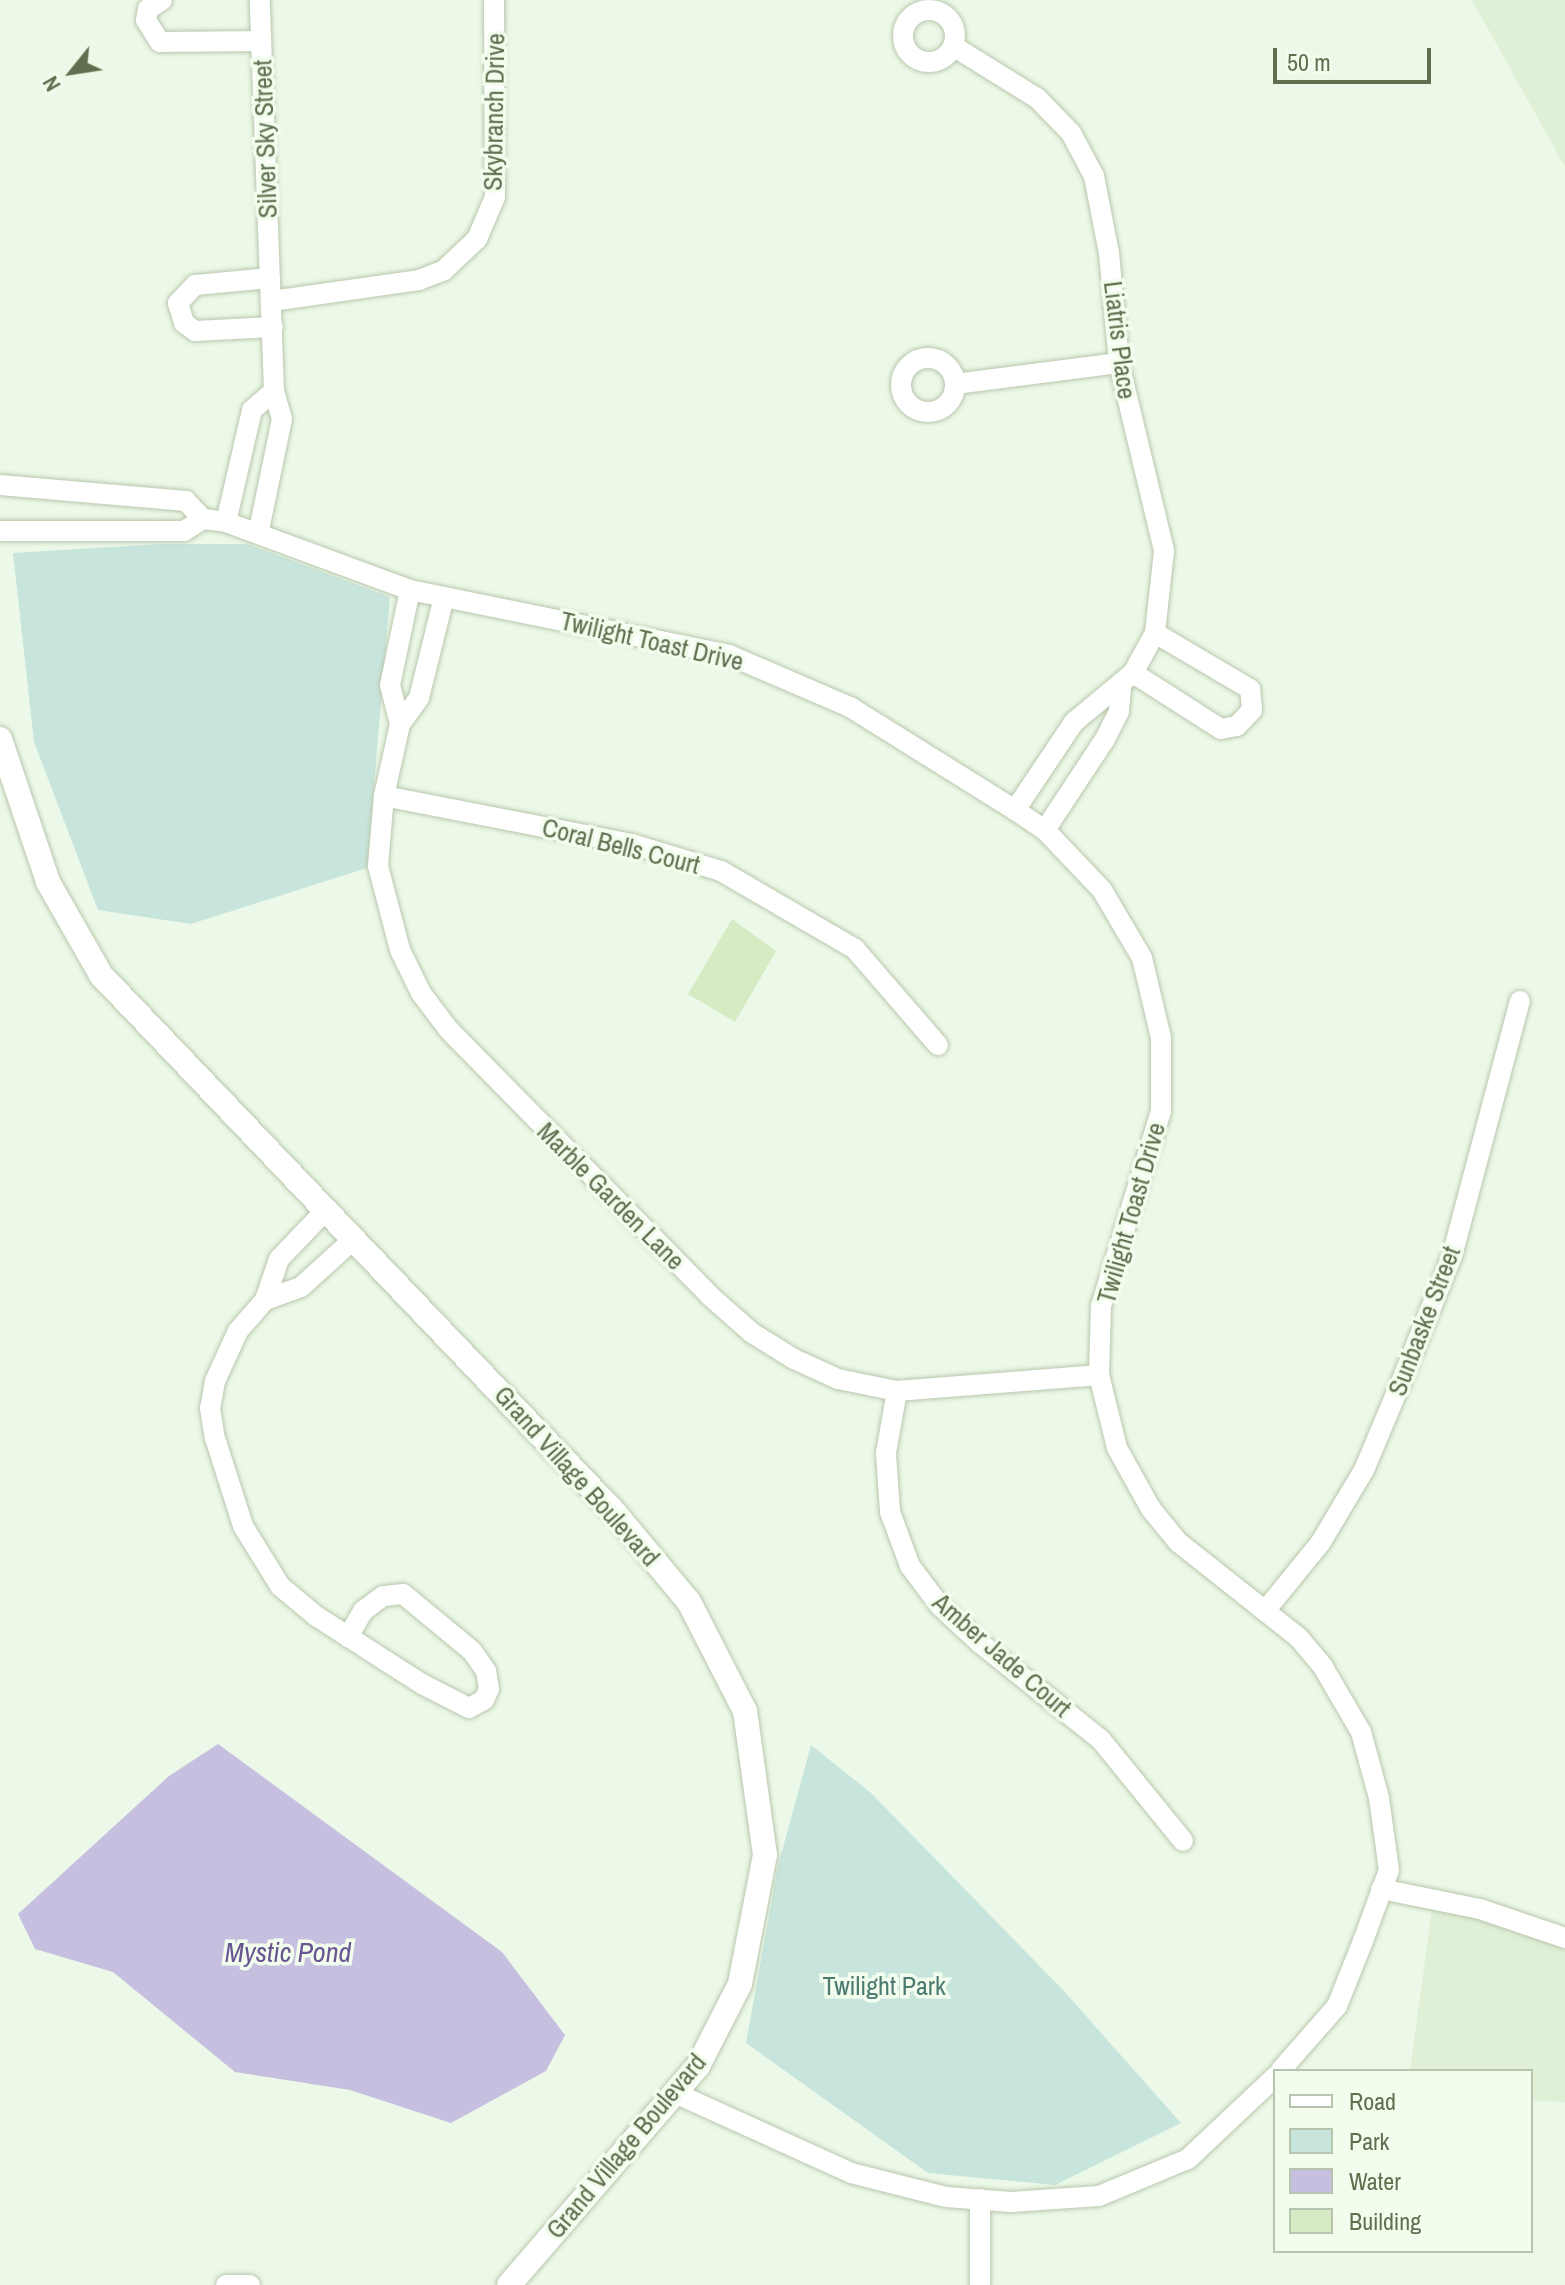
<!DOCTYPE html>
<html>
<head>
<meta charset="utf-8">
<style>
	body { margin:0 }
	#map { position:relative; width:1565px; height:2285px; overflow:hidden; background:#ecf9e8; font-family:"Archivo Narrow",sans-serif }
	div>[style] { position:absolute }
	.residential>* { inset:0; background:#e0f0d7 }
	.green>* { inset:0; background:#c8e5dd }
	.water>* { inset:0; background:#c7bfe0 }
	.building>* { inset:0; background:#d6ebc3 }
	.roads { filter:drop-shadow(0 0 2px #b9c7ad) drop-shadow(0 0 2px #b9c7ad) }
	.minor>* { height:20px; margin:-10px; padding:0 10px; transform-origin:10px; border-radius:10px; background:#fff }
	.minor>.ring { margin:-10px; padding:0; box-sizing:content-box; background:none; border:20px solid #fff; border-radius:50% }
	.tertiary>* { height:24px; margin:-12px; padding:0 12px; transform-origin:12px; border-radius:12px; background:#fff }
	span { translate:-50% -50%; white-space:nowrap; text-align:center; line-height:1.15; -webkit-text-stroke:7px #f2fded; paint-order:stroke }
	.street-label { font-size:26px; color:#60704f }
	.park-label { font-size:26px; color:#4c7a71 }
	.water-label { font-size:28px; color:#685693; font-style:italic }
	.legend { position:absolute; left:1273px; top:2069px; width:260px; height:184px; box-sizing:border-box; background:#f2fded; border:2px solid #b8c5ae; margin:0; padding:10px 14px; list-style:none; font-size:24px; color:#60704f }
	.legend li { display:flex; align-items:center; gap:16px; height:40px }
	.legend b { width:40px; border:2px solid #b8c5ae }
	.north { position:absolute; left:32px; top:32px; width:80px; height:80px; -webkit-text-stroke:6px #f2fded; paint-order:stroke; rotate:240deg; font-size:22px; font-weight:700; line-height:32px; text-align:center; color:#60704f }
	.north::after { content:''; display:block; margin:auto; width:28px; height:36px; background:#60704f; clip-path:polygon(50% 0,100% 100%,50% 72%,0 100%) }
	.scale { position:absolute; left:1273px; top:48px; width:158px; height:36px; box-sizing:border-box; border:4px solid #60704f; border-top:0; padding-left:10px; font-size:24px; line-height:28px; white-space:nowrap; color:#60704f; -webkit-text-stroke:6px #f2fded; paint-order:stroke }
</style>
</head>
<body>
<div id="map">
	<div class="residential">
		<i style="clip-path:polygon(1472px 0,1565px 0,1565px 167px)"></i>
		<i style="clip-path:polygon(1433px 1900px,1565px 1927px,1565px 2102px,1531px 2101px,1531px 2071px,1410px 2071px)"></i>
	</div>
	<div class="green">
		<i style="clip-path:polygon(162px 544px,247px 544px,390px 597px,367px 868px,191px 924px,98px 910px,34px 742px,13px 553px)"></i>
		<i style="clip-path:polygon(811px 1745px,871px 1793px,1063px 1990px,1181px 2123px,1055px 2185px,928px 2173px,746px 2043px,778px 1866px)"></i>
	</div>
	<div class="water">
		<i style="clip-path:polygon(218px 1744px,502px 1952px,565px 2035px,546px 2071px,451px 2123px,350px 2090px,235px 2072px,113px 1972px,35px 1949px,18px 1914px,169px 1776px)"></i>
	</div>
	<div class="building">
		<i style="clip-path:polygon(732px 919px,776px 951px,735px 1022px,688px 994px)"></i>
	</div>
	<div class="roads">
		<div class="minor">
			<i style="left:162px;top:0;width:17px;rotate:147deg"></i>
			<i style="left:148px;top:9px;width:11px;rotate:100deg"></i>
			<i style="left:146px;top:20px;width:26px;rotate:58deg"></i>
			<i style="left:160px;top:42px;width:101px;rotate:-0.6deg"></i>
			<i class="ring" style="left:903px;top:10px;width:32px;height:32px"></i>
			<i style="left:953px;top:46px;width:99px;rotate:31.8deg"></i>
			<i style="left:1037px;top:98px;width:49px;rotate:45.8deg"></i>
			<i style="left:1071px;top:133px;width:49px;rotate:61.9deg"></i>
			<i style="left:1094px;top:176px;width:78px;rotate:79deg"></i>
			<i style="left:1109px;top:253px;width:110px;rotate:84.8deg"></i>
			<i style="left:1119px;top:363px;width:193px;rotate:76.5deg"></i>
			<i style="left:1164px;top:551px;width:82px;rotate:96.3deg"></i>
			<i style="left:1155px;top:633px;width:46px;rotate:118.8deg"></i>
			<i style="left:1133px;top:673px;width:77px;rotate:140.3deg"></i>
			<i style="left:1074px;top:722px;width:106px;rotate:123.8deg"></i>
			<i style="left:270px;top:278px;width:75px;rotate:174.7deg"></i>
			<i style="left:195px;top:285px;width:25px;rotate:133deg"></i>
			<i style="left:178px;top:303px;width:21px;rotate:73deg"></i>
			<i style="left:184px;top:323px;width:14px;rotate:36deg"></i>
			<i style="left:195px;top:331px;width:78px;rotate:-2.9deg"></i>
			<i style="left:272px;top:301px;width:148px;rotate:-8.1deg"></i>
			<i style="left:419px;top:280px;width:26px;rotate:-21deg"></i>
			<i style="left:443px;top:271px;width:47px;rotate:-43.3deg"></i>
			<i style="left:477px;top:239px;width:46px;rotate:-66.8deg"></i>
			<i style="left:495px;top:197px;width:197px;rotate:-90.3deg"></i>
			<i class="ring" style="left:901px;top:358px;width:34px;height:34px"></i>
			<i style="left:955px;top:384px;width:165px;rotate:-7.3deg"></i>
			<i style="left:0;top:485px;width:187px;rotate:4.9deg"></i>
			<i style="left:186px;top:501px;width:25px;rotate:47deg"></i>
			<i style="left:226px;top:522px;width:115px;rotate:-76.9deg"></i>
			<i style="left:252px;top:410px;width:29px;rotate:-41deg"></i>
			<i style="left:259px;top:530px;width:113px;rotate:-78.3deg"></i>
			<i style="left:282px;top:419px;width:29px;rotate:-106deg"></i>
			<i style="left:274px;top:391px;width:391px;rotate:-92.1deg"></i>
			<i style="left:0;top:531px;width:184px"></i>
			<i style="left:184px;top:531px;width:22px;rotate:-32deg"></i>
			<i style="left:203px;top:519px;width:23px;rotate:7deg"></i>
			<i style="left:226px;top:522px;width:196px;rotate:20.3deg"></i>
			<i style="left:410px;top:590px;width:326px;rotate:11.5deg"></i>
			<i style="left:729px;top:655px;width:132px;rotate:23.3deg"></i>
			<i style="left:850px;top:707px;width:195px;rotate:32deg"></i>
			<i style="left:1015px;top:810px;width:36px;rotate:34deg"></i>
			<i style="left:1045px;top:830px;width:83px;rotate:46.5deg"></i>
			<i style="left:1102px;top:890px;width:79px;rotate:59.5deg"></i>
			<i style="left:1142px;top:958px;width:82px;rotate:76.6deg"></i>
			<i style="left:1161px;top:1038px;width:73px;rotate:90deg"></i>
			<i style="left:1161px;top:1111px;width:204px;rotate:107.1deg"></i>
			<i style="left:1101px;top:1306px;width:69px;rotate:91.7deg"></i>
			<i style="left:1099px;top:1375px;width:75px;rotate:76.1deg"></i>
			<i style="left:1117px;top:1448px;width:70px;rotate:60.9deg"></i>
			<i style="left:1151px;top:1509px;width:43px;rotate:50.7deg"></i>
			<i style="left:1178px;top:1542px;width:154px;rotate:38.4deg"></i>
			<i style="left:1299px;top:1638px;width:38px;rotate:50deg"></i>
			<i style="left:1323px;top:1667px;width:75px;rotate:59.7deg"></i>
			<i style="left:1361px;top:1732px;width:68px;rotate:74.7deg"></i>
			<i style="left:1379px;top:1798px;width:73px;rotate:82.1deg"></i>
			<i style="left:1389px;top:1870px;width:76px;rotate:110.1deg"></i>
			<i style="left:1363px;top:1941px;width:70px;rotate:111.8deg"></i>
			<i style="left:1337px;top:2006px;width:86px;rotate:131.2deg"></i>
			<i style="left:444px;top:597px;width:104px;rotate:103.9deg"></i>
			<i style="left:419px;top:698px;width:32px;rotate:126deg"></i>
			<i style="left:400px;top:724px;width:74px;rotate:102.5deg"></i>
			<i style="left:384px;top:796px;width:70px;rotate:94.9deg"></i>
			<i style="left:378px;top:866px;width:87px;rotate:75.3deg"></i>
			<i style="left:400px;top:950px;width:48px;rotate:64deg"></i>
			<i style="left:421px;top:993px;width:46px;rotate:52.9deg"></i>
			<i style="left:449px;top:1030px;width:371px;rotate:45.5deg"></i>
			<i style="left:709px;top:1295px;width:57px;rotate:41.5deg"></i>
			<i style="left:752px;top:1333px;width:49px;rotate:31.8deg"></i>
			<i style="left:794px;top:1359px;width:48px;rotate:24.4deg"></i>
			<i style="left:838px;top:1379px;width:60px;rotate:11.5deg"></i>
			<i style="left:897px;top:1391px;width:203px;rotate:-4.5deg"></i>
			<i style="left:1133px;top:673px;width:104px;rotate:32.5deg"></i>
			<i style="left:1221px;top:729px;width:16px;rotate:-11deg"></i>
			<i style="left:1237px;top:726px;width:22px;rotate:-47deg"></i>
			<i style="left:1252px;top:710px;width:21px;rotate:-95deg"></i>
			<i style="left:1250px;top:689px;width:110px;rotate:-149.5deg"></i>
			<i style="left:400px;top:724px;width:40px;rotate:-104.4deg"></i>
			<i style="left:390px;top:685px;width:97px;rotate:-78.1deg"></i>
			<i style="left:384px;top:796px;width:253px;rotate:11deg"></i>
			<i style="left:632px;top:844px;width:93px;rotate:16.9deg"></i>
			<i style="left:721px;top:871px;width:155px;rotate:30.2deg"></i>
			<i style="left:855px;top:949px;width:127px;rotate:49.2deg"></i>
			<i style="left:1045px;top:830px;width:109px;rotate:-56.6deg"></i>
			<i style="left:1105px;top:739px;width:31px;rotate:-63deg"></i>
			<i style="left:1119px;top:711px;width:24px;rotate:-85deg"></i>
			<i style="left:326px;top:1210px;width:68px;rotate:133.8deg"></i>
			<i style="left:279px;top:1259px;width:43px;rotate:108.9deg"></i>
			<i style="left:265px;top:1300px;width:41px;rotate:131.1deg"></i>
			<i style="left:238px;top:1331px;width:55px;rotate:114.7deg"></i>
			<i style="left:215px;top:1381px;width:27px;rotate:100deg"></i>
			<i style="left:210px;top:1408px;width:30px;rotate:81deg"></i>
			<i style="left:215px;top:1438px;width:92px;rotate:72.3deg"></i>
			<i style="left:243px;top:1526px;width:70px;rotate:58.3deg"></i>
			<i style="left:280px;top:1586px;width:47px;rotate:39.8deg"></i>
			<i style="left:316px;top:1616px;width:83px;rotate:32.7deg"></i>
			<i style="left:386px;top:1661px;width:43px;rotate:32.6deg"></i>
			<i style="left:422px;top:1684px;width:53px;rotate:27.1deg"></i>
			<i style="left:469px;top:1708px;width:17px;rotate:-28deg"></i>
			<i style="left:484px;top:1700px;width:12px;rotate:-66deg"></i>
			<i style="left:489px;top:1689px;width:18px;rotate:-99deg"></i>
			<i style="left:486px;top:1671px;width:24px;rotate:-125deg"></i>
			<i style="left:472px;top:1651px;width:89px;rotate:-140.4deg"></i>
			<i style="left:403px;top:1594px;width:20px;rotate:174deg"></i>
			<i style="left:383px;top:1596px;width:25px;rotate:143deg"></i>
			<i style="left:363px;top:1611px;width:30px;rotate:120deg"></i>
			<i style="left:265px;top:1300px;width:38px;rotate:-20deg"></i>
			<i style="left:301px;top:1287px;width:72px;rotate:-42.2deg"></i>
			<i style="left:897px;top:1391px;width:63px;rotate:100.1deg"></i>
			<i style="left:886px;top:1453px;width:59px;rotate:86.1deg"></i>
			<i style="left:890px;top:1512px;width:58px;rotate:69.7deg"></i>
			<i style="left:910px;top:1566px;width:50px;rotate:53.1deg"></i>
			<i style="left:940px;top:1606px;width:54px;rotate:42.8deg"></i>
			<i style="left:980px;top:1643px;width:155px;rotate:38.7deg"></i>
			<i style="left:1101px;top:1740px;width:130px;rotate:50.9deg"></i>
			<i style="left:1265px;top:1611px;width:89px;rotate:-50.9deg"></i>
			<i style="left:1321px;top:1542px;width:84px;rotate:-59.2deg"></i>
			<i style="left:1364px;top:1470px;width:95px;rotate:-67.2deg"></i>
			<i style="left:1401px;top:1382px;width:136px;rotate:-68deg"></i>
			<i style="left:1452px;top:1256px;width:264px;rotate:-75.1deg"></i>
			<i style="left:1381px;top:1889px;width:101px;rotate:11.4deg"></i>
			<i style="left:1480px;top:1909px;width:90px;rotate:18.8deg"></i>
			<i style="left:675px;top:2093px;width:193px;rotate:24.4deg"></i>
			<i style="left:851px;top:2173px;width:98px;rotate:14.2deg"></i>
			<i style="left:946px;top:2197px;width:65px;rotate:4.4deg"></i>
			<i style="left:1011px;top:2202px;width:88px;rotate:-3.9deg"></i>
			<i style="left:1099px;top:2196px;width:96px;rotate:-22.6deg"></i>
			<i style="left:1188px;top:2159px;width:120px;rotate:-43.3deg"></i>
			<i style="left:226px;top:2285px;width:24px"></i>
			<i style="left:980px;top:2285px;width:86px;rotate:-90deg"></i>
		</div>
		<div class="tertiary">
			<i style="left:0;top:739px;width:151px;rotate:71.4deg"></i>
			<i style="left:48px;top:882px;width:107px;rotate:60.3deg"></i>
			<i style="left:101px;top:975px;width:743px;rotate:46.31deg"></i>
			<i style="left:614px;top:1512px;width:117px;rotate:50.2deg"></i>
			<i style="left:689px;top:1602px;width:123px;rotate:62.8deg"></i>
			<i style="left:745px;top:1711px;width:145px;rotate:82.1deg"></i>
			<i style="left:765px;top:1855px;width:131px;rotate:101deg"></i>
			<i style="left:740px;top:1984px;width:92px;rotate:117.1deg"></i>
			<i style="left:698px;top:2066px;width:289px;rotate:130.8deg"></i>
		</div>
	</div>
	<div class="street-label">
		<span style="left:494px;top:112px;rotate:-89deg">Skybranch Drive</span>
		<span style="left:265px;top:139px;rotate:-92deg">Silver Sky Street</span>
		<span style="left:1120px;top:340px;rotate:83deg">Liatris Place</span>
		<span style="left:652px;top:641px;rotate:13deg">Twilight Toast Drive</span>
		<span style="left:621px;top:846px;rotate:14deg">Coral Bells Court</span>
		<span style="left:611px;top:1196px;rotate:45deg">Marble Garden Lane</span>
		<span style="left:1131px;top:1213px;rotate:-74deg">Twilight Toast Drive</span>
		<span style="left:1424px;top:1321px;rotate:-69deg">Sunbaske Street</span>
		<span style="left:577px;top:1476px;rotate:48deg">Grand Village Boulevard</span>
		<span style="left:1002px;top:1655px;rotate:41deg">Amber Jade Court</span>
		<span style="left:626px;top:2146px;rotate:-50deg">Grand Village Boulevard</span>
	</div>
	<div class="park-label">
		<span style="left:884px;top:1986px">Twilight Park</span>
	</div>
	<div class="water-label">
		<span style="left:288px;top:1952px">Mystic Pond</span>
	</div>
	<ul class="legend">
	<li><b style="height:10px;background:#fff"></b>Road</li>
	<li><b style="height:22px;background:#c8e5dd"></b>Park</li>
	<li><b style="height:22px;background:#c7bfe0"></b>Water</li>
	<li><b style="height:22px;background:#d6ebc3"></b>Building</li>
	</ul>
	<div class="north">N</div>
	<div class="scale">50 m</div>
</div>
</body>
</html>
